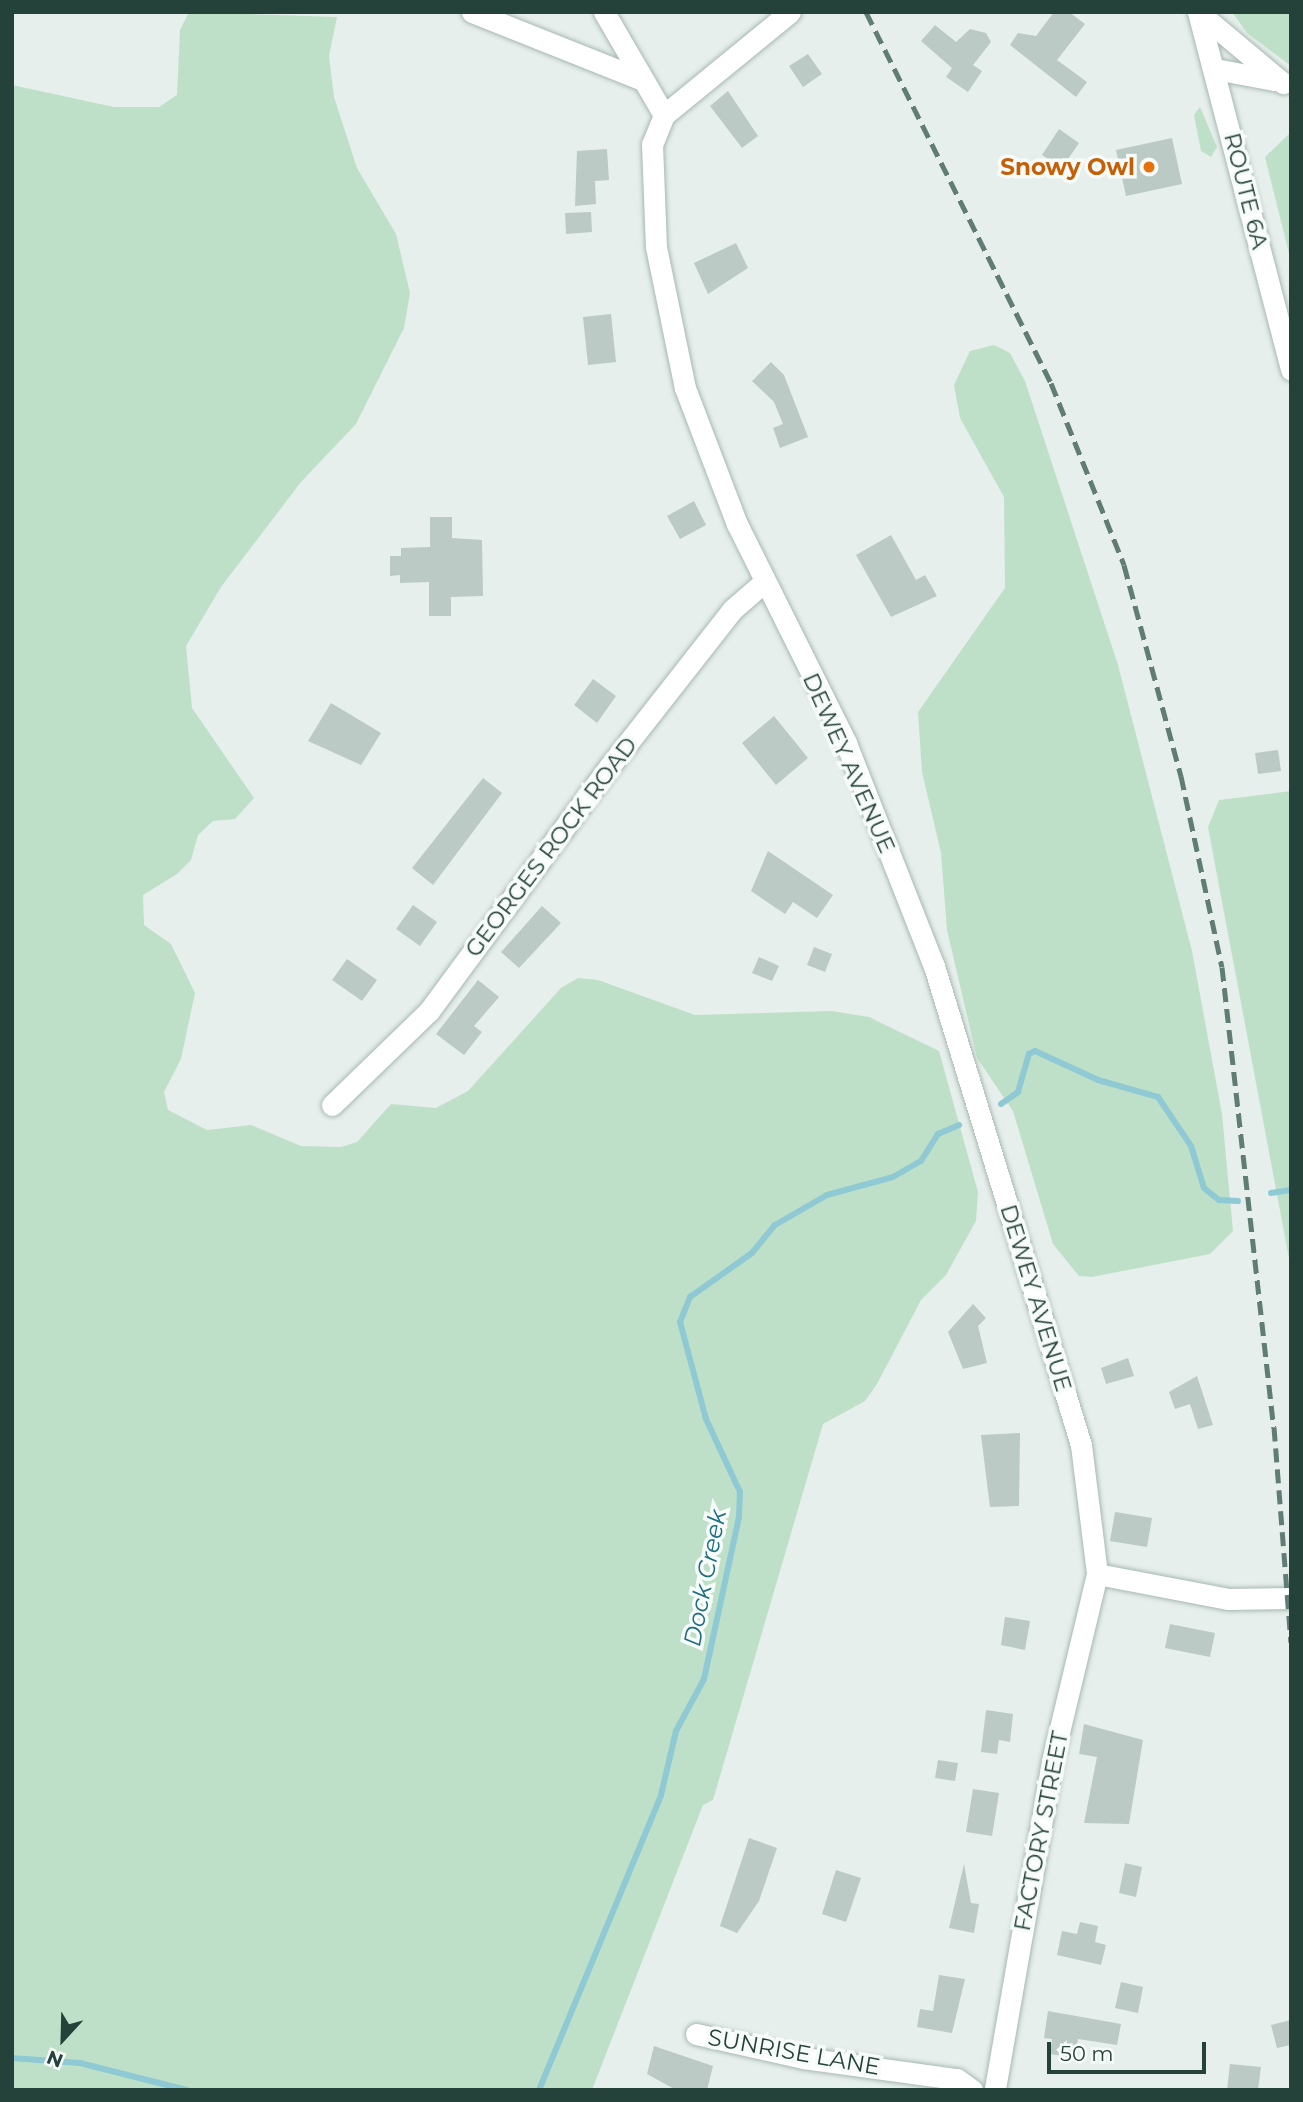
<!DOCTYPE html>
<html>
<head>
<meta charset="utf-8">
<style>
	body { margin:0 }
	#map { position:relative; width:1303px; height:2102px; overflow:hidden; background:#e6efeb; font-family:Montserrat,sans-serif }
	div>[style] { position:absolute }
	.green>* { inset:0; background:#bfe0c8 }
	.stream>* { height:6px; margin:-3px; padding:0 3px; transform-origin:3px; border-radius:3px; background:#8ec9d4 }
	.building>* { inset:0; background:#bbcac4 }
	.roads { filter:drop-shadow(0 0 2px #a8b8b2) drop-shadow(0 0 2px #a8b8b2) }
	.minor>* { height:21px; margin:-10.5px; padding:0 10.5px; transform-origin:10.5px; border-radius:10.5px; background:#fff }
	.secondary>* { height:21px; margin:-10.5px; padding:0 10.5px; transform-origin:10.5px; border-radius:10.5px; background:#fff }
	.rail>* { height:5px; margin-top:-2.5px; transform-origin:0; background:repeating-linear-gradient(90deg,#5f7d75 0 14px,transparent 0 21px) }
	.dots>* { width:19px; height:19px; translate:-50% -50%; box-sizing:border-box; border:4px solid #f7fbf9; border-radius:50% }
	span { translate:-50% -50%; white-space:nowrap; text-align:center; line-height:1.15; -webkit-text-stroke:7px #f7fbf9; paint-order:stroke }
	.food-label { font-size:23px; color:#c56008; font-weight:700 }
	.right { translate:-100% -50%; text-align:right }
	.street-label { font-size:23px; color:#24423a }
	.water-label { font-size:24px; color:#1c6f80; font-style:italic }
	.frame { position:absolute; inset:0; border:14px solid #24423a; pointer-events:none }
	.north { position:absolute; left:28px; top:2004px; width:70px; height:70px; -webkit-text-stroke:5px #f7fbf9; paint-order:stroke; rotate:202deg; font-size:19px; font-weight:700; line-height:28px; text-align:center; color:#24423a }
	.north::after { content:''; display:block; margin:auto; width:24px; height:32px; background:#24423a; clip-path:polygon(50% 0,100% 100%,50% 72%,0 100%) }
	.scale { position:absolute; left:1047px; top:2042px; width:159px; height:32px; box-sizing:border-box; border:4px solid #24423a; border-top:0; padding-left:9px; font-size:21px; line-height:24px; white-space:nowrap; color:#24423a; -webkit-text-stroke:5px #f7fbf9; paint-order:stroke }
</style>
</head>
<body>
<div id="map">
	<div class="green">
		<i style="clip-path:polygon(189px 12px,337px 17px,329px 56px,334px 97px,357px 168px,396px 234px,410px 293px,404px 328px,356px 424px,301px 482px,221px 587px,186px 646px,192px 708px,254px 798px,235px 819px,213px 821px,198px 835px,191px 860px,177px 874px,143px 895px,144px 925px,171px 944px,195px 993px,181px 1059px,164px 1092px,168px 1110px,207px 1130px,251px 1125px,301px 1146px,341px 1147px,357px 1142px,391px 1104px,436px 1108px,468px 1091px,561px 988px,578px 978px,598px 980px,695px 1015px,832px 1011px,869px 1017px,939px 1051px,978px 1192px,976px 1221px,946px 1275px,921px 1300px,877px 1384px,865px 1401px,823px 1424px,713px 1800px,703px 1805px,592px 2090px,12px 2090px,12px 85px,114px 107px,159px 107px,177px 95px,180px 30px)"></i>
		<i style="clip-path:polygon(1232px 12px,1291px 12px,1291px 66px,1247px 33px)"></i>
		<i style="clip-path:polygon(1200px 107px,1217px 147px,1211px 157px,1201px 151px,1194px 115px)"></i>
		<i style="clip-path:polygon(1291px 132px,1291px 261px,1265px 157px)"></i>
		<i style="clip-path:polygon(994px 345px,1010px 353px,1025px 381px,1118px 665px,1192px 951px,1222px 1114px,1233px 1231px,1210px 1254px,1092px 1277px,1079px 1276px,1053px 1244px,1013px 1111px,977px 1058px,947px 930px,941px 853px,922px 772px,918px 712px,1005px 588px,1004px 497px,960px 418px,954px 385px,970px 351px)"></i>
		<i style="clip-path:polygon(1291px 791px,1291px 1269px,1208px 827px,1219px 800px)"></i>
	</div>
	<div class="stream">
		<i style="left:1001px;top:1104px;width:21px;rotate:-35deg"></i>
		<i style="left:1018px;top:1092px;width:40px;rotate:-74deg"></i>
		<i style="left:1029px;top:1054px;width:7px;rotate:-27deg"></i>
		<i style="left:1035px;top:1051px;width:69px;rotate:24.7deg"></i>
		<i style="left:1098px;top:1080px;width:62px;rotate:15.8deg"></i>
		<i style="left:1158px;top:1097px;width:59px;rotate:56deg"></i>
		<i style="left:1191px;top:1146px;width:44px;rotate:72.8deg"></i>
		<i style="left:1204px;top:1188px;width:19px;rotate:39deg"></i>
		<i style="left:1219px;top:1200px;width:19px;rotate:3deg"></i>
		<i style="left:1271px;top:1193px;width:20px;rotate:-9deg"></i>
		<i style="left:12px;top:2058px;width:68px;rotate:4.2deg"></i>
		<i style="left:80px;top:2063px;width:110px;rotate:14.2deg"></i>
		<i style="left:539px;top:2090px;width:319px;rotate:-67.5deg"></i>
		<i style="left:661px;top:1795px;width:66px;rotate:-76.8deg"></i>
		<i style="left:676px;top:1731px;width:59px;rotate:-61.7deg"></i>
		<i style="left:704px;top:1679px;width:166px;rotate:-77.8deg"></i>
		<i style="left:739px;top:1517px;width:25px;rotate:-88deg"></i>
		<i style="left:740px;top:1492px;width:81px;rotate:-115deg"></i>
		<i style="left:706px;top:1419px;width:100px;rotate:-105deg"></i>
		<i style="left:680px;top:1322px;width:27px;rotate:-68deg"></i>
		<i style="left:690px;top:1297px;width:76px;rotate:-35.4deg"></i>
		<i style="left:752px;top:1253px;width:36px;rotate:-51deg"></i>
		<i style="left:775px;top:1225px;width:60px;rotate:-30deg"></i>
		<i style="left:827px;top:1195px;width:68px;rotate:-15.3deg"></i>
		<i style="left:893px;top:1177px;width:32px;rotate:-30deg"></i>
		<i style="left:921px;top:1161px;width:32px;rotate:-58deg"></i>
		<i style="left:938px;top:1134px;width:23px;rotate:-23deg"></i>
	</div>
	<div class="building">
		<i style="clip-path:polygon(1054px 12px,1069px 12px,1085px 24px,1057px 60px,1087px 82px,1076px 97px,1010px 45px,1018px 33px,1036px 36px)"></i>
		<i style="clip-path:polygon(935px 25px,956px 42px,970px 29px,986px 33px,991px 42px,973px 65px,982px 71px,968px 92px,946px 77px,952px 68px,921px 41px)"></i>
		<i style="clip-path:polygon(808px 54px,822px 74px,803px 87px,789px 66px)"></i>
		<i style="clip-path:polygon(728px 91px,758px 136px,742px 148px,710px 106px)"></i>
		<i style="clip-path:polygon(1059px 129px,1079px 143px,1062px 168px,1042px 155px)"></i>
		<i style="clip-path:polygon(1172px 138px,1182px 184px,1126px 196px,1116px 150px)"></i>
		<i style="clip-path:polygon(607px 149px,609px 180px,595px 181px,596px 204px,575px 206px,577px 151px)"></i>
		<i style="clip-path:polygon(591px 212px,592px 232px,566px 234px,565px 213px)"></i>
		<i style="clip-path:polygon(736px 243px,748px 268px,708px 294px,694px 263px)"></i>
		<i style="clip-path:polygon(611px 314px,616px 362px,588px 365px,583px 317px)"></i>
		<i style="clip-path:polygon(771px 362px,784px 375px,808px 437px,780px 448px,773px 428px,783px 424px,774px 402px,752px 381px)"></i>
		<i style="clip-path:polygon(694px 501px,706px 525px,680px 539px,667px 516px)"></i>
		<i style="clip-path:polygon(430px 517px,452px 517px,452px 538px,482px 540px,483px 596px,451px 597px,451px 616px,429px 616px,429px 582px,400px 583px,400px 575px,390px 576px,390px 556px,401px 556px,401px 548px,430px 547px)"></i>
		<i style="clip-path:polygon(891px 535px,916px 580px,925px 575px,937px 596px,891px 617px,856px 555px)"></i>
		<i style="clip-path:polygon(593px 679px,616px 696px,597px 723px,574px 705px)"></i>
		<i style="clip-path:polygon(331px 703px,381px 733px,361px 765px,308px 741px)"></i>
		<i style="clip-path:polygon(774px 716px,808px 758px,776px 785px,742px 743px)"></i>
		<i style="clip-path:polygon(1278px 750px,1281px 771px,1258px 774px,1255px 753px)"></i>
		<i style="clip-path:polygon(483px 778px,502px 793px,433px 885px,412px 868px)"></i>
		<i style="clip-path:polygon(768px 851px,833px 895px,817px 918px,793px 902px,785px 914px,751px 891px)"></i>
		<i style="clip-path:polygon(413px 905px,437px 922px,420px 946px,396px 929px)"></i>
		<i style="clip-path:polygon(542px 906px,561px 923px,519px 968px,501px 952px)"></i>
		<i style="clip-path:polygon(814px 947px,832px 954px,825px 972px,807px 965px)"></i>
		<i style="clip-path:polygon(759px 957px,779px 966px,772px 981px,752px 973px)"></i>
		<i style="clip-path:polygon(347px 959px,377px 980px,362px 1001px,332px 980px)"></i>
		<i style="clip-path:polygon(478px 980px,499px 997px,474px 1026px,482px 1032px,464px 1055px,436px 1034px)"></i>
		<i style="clip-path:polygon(973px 1304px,986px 1318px,978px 1326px,987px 1363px,963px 1369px,948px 1332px)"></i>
		<i style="clip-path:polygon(1128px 1358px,1134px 1376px,1106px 1384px,1101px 1368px)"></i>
		<i style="clip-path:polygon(1197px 1376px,1213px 1425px,1198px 1429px,1190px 1404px,1175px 1409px,1169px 1392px)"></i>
		<i style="clip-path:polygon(1020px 1433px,1019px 1506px,990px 1507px,981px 1435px)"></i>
		<i style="clip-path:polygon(1115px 1512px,1152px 1518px,1147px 1547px,1110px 1541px)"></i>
		<i style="clip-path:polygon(1005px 1617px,1030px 1621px,1025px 1650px,1001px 1645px)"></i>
		<i style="clip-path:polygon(1170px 1624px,1215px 1633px,1210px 1657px,1165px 1648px)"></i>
		<i style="clip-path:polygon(986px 1710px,1013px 1714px,1010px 1742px,999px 1740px,997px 1754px,981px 1752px)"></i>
		<i style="clip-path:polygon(1084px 1724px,1143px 1740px,1129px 1824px,1084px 1823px,1097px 1757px,1079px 1754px)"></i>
		<i style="clip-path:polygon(938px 1760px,958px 1763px,955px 1781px,935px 1778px)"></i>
		<i style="clip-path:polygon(973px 1789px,999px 1793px,992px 1836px,966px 1832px)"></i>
		<i style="clip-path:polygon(749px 1838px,777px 1848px,759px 1901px,737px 1933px,720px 1926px)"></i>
		<i style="clip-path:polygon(1125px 1863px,1142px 1867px,1136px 1897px,1119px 1893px)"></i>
		<i style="clip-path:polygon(964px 1864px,971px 1903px,979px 1904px,974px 1933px,949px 1928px)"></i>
		<i style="clip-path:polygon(836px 1870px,861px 1878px,846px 1922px,822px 1914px)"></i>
		<i style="clip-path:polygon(1080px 1922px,1098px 1926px,1095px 1942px,1106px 1945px,1101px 1965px,1057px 1955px,1062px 1931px,1077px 1934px)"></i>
		<i style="clip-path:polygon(939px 1975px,965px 1979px,952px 2033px,917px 2027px,920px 2009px,933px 2011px)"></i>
		<i style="clip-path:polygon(1121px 1982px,1143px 1987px,1138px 2013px,1115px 2008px)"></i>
		<i style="clip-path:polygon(1048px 2011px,1121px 2024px,1117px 2045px,1078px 2039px,1075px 2058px,1050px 2054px,1052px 2039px,1044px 2038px)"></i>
		<i style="clip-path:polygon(1291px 2020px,1291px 2045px,1277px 2048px,1271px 2025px)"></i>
		<i style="clip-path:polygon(654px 2046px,713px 2066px,707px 2090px,676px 2090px,647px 2074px)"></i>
		<i style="clip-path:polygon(1230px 2064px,1261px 2067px,1258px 2090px,1227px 2090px)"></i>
	</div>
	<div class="roads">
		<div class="minor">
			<i style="left:472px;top:12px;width:181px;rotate:21.7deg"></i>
			<i style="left:604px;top:12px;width:119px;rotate:59.8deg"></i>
			<i style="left:790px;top:12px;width:163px;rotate:140.7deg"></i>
			<i style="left:664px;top:115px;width:31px;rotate:112deg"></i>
			<i style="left:652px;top:144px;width:103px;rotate:87.8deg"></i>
			<i style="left:656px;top:247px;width:144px;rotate:78.4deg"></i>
			<i style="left:685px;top:388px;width:146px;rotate:69.1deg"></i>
			<i style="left:737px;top:524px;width:245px;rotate:63.5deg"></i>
			<i style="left:846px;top:743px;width:240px;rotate:68.5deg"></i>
			<i style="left:934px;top:966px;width:501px;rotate:72.94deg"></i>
			<i style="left:1081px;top:1445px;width:130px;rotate:82.9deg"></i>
			<i style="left:1097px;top:1574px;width:193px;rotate:103.5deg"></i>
			<i style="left:1052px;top:1762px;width:333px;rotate:99.9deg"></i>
			<i style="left:332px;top:1105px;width:135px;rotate:-44.1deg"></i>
			<i style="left:429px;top:1011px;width:303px;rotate:-53.6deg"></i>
			<i style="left:609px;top:767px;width:201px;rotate:-51.9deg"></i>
			<i style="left:733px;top:609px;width:41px;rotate:-41.1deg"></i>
			<i style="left:1097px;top:1574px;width:133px;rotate:10.8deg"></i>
			<i style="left:1228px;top:1599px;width:63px;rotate:-0.9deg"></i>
			<i style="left:696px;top:2034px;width:110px;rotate:12.6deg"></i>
			<i style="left:803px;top:2058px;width:155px;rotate:7.8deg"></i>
			<i style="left:957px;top:2079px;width:19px;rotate:36deg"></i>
		</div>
		<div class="secondary">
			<i style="left:1198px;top:12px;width:370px;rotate:75.4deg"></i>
			<i style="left:1198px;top:12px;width:111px;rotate:39.9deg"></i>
			<i style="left:1215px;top:69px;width:60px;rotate:10.6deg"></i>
		</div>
	</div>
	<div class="rail">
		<i style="left:866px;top:12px;width:415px;rotate:63.5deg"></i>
		<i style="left:1051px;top:383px;width:196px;rotate:68.1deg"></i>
		<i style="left:1124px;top:565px;width:219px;rotate:74.9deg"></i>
		<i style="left:1181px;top:776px;width:195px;rotate:77.9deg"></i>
		<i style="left:1222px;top:967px;width:463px;rotate:83.6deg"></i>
		<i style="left:1274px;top:1427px;width:216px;rotate:85.5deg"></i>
	</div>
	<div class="dots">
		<i style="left:1149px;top:167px;background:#e8710a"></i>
	</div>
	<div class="food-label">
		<span class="right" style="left:1135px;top:167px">Snowy Owl</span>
	</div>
	<div class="street-label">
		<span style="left:1246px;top:191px;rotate:76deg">ROUTE 6A</span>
		<span style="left:849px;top:763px;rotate:66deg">DEWEY AVENUE</span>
		<span style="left:551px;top:847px;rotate:-53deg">GEORGES ROCK ROAD</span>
		<span style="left:1036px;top:1298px;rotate:73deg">DEWEY AVENUE</span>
		<span style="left:1041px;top:1831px;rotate:-79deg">FACTORY STREET</span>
		<span style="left:794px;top:2052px;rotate:10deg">SUNRISE LANE</span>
	</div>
	<div class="water-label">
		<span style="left:705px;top:1578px;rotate:-79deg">Dock Creek</span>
	</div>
	<div class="frame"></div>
	<div class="north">N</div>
	<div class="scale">50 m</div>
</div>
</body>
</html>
